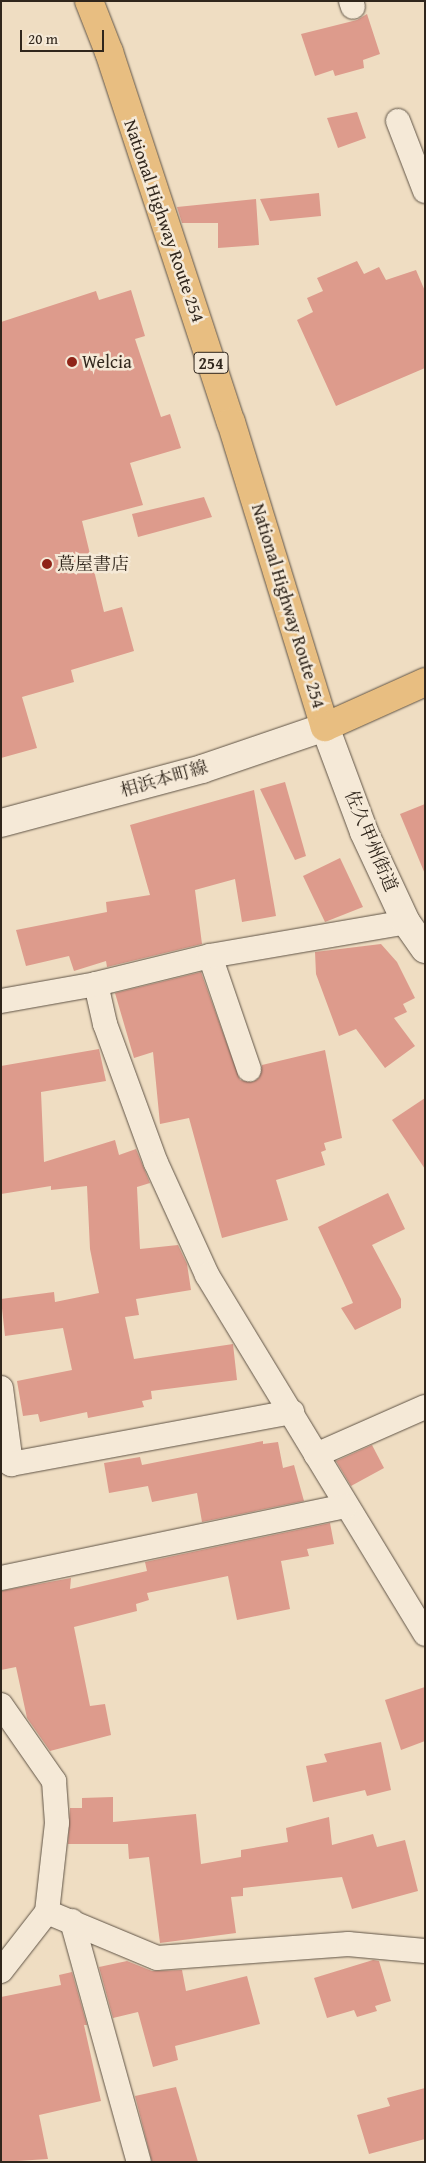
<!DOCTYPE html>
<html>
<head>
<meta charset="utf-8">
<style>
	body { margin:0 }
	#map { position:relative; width:426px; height:2163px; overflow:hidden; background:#efddc2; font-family:"Gentium Book Plus","Noto Serif JP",serif }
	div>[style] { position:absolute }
	.building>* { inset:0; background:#dd9b8c }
	.roads { filter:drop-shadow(0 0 1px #605446) drop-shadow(0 0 1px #605446) }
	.minor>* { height:24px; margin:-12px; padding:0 12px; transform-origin:12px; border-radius:12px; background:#f5e9d7 }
	.secondary>* { height:28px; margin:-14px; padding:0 14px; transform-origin:14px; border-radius:14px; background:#f5e9d7 }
	.trunk>* { height:28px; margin:-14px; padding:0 14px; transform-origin:14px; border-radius:14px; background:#e8be81 }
	.dots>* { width:14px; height:14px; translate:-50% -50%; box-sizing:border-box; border:2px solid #f5e9d7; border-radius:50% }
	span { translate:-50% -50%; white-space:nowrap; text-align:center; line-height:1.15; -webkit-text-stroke:5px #f5e9d7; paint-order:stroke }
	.shield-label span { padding:1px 4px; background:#f5e9d7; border:1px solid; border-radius:4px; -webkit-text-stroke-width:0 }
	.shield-label { font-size:16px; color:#30261c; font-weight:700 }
	.street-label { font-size:18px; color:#30261c }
	.poi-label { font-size:18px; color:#30261c }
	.left { translate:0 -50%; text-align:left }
	.frame { position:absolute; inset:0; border:2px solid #30261c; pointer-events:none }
	.scale { position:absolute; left:20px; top:30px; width:84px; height:22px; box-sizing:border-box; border:2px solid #30261c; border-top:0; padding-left:6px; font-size:15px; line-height:18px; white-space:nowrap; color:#30261c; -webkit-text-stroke:4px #f5e9d7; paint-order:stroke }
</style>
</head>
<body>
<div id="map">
	<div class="building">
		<i style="clip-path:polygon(367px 14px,380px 54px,363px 60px,364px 68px,335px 76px,333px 70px,315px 76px,301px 34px,357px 20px)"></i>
		<i style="clip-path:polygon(357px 112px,366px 138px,338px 148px,327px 118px)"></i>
		<i style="clip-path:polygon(319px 193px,321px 216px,270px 221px,260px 199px)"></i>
		<i style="clip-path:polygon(256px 199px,259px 245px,218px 248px,218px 223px,182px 223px,177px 207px)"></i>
		<i style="clip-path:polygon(357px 261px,364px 274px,379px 267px,386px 280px,416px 270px,425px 291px,425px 368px,336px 406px,297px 320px,313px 312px,307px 298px,323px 291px,317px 278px)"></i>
		<i style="clip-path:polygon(131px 290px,145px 336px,135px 339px,161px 417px,170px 414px,181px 448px,130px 463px,143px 505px,82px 521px,104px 612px,122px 607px,134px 651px,71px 670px,74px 682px,22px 697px,37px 748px,1px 758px,1px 322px,96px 291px,99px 300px)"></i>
		<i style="clip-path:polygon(204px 497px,212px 517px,138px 537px,132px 514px)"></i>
		<i style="clip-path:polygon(285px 782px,306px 856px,295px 860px,260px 789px)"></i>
		<i style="clip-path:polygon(254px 790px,276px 916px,242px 922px,235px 879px,195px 890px,202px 944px,107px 967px,106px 961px,74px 971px,69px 956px,26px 966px,16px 930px,107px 912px,106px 902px,150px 895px,130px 825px)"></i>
		<i style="clip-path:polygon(425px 804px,425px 874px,400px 814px)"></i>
		<i style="clip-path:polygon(340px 858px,363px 907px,325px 922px,303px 876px)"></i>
		<i style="clip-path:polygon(381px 944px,397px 962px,415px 998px,403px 1004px,407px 1012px,394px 1018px,415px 1046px,385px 1068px,356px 1029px,339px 1036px,316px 974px,315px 952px)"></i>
		<i style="clip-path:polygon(201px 972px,240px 1080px,253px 1082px,259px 1078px,262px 1065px,325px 1050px,342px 1138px,324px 1143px,326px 1150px,321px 1152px,325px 1165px,276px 1180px,288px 1220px,222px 1238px,189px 1118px,160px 1124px,153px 1052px,134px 1058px,115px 993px)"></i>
		<i style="clip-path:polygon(99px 1049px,106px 1081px,41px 1092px,44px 1162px,115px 1140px,119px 1155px,136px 1149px,150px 1183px,137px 1187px,140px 1249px,178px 1245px,187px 1264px,191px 1290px,136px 1299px,139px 1315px,125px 1317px,134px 1359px,233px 1344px,237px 1380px,151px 1391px,152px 1399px,142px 1401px,144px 1407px,88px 1418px,87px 1412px,40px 1422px,38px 1414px,23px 1416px,17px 1381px,72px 1370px,63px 1328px,5px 1336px,1px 1299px,54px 1292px,55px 1302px,99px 1293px,90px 1249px,87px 1186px,51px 1190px,51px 1186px,1px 1194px,1px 1066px)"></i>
		<i style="clip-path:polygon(425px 1098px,425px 1169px,392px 1120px)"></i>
		<i style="clip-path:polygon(388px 1193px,405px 1229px,372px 1245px,401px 1299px,401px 1308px,355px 1330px,341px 1308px,353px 1303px,350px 1296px,318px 1227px)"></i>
		<i style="clip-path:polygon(263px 1441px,263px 1444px,278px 1442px,283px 1468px,294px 1465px,304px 1501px,202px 1522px,197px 1493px,152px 1502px,148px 1486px,109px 1493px,104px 1463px,140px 1457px,142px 1465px)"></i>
		<i style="clip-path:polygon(372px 1445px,384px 1468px,351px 1486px,336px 1461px)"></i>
		<i style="clip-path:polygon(330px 1523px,334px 1544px,307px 1549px,309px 1556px,281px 1561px,290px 1609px,237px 1620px,228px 1576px,147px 1593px,149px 1600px,136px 1604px,137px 1611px,74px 1627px,90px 1706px,105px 1704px,111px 1735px,50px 1751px,27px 1718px,16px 1667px,1px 1670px,1px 1591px,71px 1578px,70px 1589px,147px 1571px,145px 1562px)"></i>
		<i style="clip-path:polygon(425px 1687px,425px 1741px,401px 1750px,385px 1700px)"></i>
		<i style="clip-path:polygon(381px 1742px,391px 1790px,367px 1796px,365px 1790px,313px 1802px,306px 1766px,327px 1762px,324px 1754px)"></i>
		<i style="clip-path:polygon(113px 1797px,113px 1822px,196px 1814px,201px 1864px,241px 1857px,241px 1850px,288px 1842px,286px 1828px,329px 1817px,332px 1845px,373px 1834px,377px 1847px,405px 1840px,418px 1891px,352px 1909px,342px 1877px,243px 1888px,243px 1896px,231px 1897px,236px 1933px,160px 1943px,149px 1857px,129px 1859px,128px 1844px,68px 1844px,70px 1808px,82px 1808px,82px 1798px)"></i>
		<i style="clip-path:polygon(373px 1960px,379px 1961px,391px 2001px,375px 2006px,377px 2011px,357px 2017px,354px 2010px,327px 2018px,314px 1978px)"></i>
		<i style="clip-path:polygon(127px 1961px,152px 1971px,182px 1970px,186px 1991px,247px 1976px,260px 2024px,175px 2046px,178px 2060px,153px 2067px,138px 2012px,113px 2018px,99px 1967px)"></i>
		<i style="clip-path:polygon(72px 1972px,87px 2025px,84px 2025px,101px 2101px,39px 2115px,48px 2159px,1px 2162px,1px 1997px,61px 1985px,59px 1975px)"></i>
		<i style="clip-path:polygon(176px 2087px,198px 2162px,152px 2162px,135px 2096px)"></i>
		<i style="clip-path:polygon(425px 2088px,425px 2139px,369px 2154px,357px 2115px,390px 2106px,387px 2098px)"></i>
	</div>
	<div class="roads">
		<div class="minor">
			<i style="left:351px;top:1px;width:6px;rotate:72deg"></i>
			<i style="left:398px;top:121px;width:75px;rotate:68.9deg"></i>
			<i style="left:210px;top:956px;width:120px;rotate:71deg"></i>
			<i style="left:96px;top:984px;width:41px;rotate:77.3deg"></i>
			<i style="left:105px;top:1024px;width:148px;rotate:69.9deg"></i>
			<i style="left:156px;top:1163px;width:123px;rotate:65.5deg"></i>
			<i style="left:207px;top:1275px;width:420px;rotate:58.7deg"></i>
			<i style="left:1px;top:1001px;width:97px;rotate:-10.1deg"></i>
			<i style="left:96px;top:984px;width:117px;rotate:-13.8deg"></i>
			<i style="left:210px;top:956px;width:199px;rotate:-9.8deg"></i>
			<i style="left:1px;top:1388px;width:77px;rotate:82.5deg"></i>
			<i style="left:11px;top:1464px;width:286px;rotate:-10.5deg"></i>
			<i style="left:316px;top:1455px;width:119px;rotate:-23.8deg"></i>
			<i style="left:1px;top:1578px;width:352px;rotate:-11.8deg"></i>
			<i style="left:1px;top:1705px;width:93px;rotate:55.1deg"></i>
			<i style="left:54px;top:1781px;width:42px;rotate:85.9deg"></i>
			<i style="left:57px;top:1823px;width:90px;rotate:96.4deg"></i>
			<i style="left:72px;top:1921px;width:250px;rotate:74.5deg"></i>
			<i style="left:1px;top:1971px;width:75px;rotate:-52.1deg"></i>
			<i style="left:47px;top:1912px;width:119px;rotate:22.7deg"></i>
			<i style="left:157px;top:1958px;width:192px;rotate:-4.2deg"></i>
			<i style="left:348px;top:1944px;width:77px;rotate:5.2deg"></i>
		</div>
		<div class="secondary">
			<i style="left:1px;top:823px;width:208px;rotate:-15deg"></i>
			<i style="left:202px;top:769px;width:130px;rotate:-18.9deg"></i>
			<i style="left:325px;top:727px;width:112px;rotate:69.6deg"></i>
			<i style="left:364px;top:832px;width:99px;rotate:65deg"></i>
			<i style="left:406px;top:922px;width:33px;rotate:55deg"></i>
		</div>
		<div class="trunk">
			<i style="left:89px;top:1px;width:55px;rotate:68.6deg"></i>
			<i style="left:109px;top:52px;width:390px;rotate:71.8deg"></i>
			<i style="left:231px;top:422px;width:319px;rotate:72.9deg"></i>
			<i style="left:325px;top:727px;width:110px;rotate:-24.2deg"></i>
		</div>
	</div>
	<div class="dots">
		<i style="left:72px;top:362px;background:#8f2418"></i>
		<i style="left:47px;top:564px;background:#8f2418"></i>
	</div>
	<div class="shield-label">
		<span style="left:211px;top:363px">254</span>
	</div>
	<div class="street-label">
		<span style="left:164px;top:221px;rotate:71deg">National Highway Route 254</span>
		<span style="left:288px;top:606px;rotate:73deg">National Highway Route 254</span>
		<span style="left:164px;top:779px;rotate:-16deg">相浜本町線</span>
		<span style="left:371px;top:841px;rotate:67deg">佐久甲州街道</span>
	</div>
	<div class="poi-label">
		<span class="left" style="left:82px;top:362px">Welcia</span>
		<span class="left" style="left:57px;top:564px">蔦屋書店</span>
	</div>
	<div class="frame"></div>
	<div class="scale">20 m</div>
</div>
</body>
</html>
